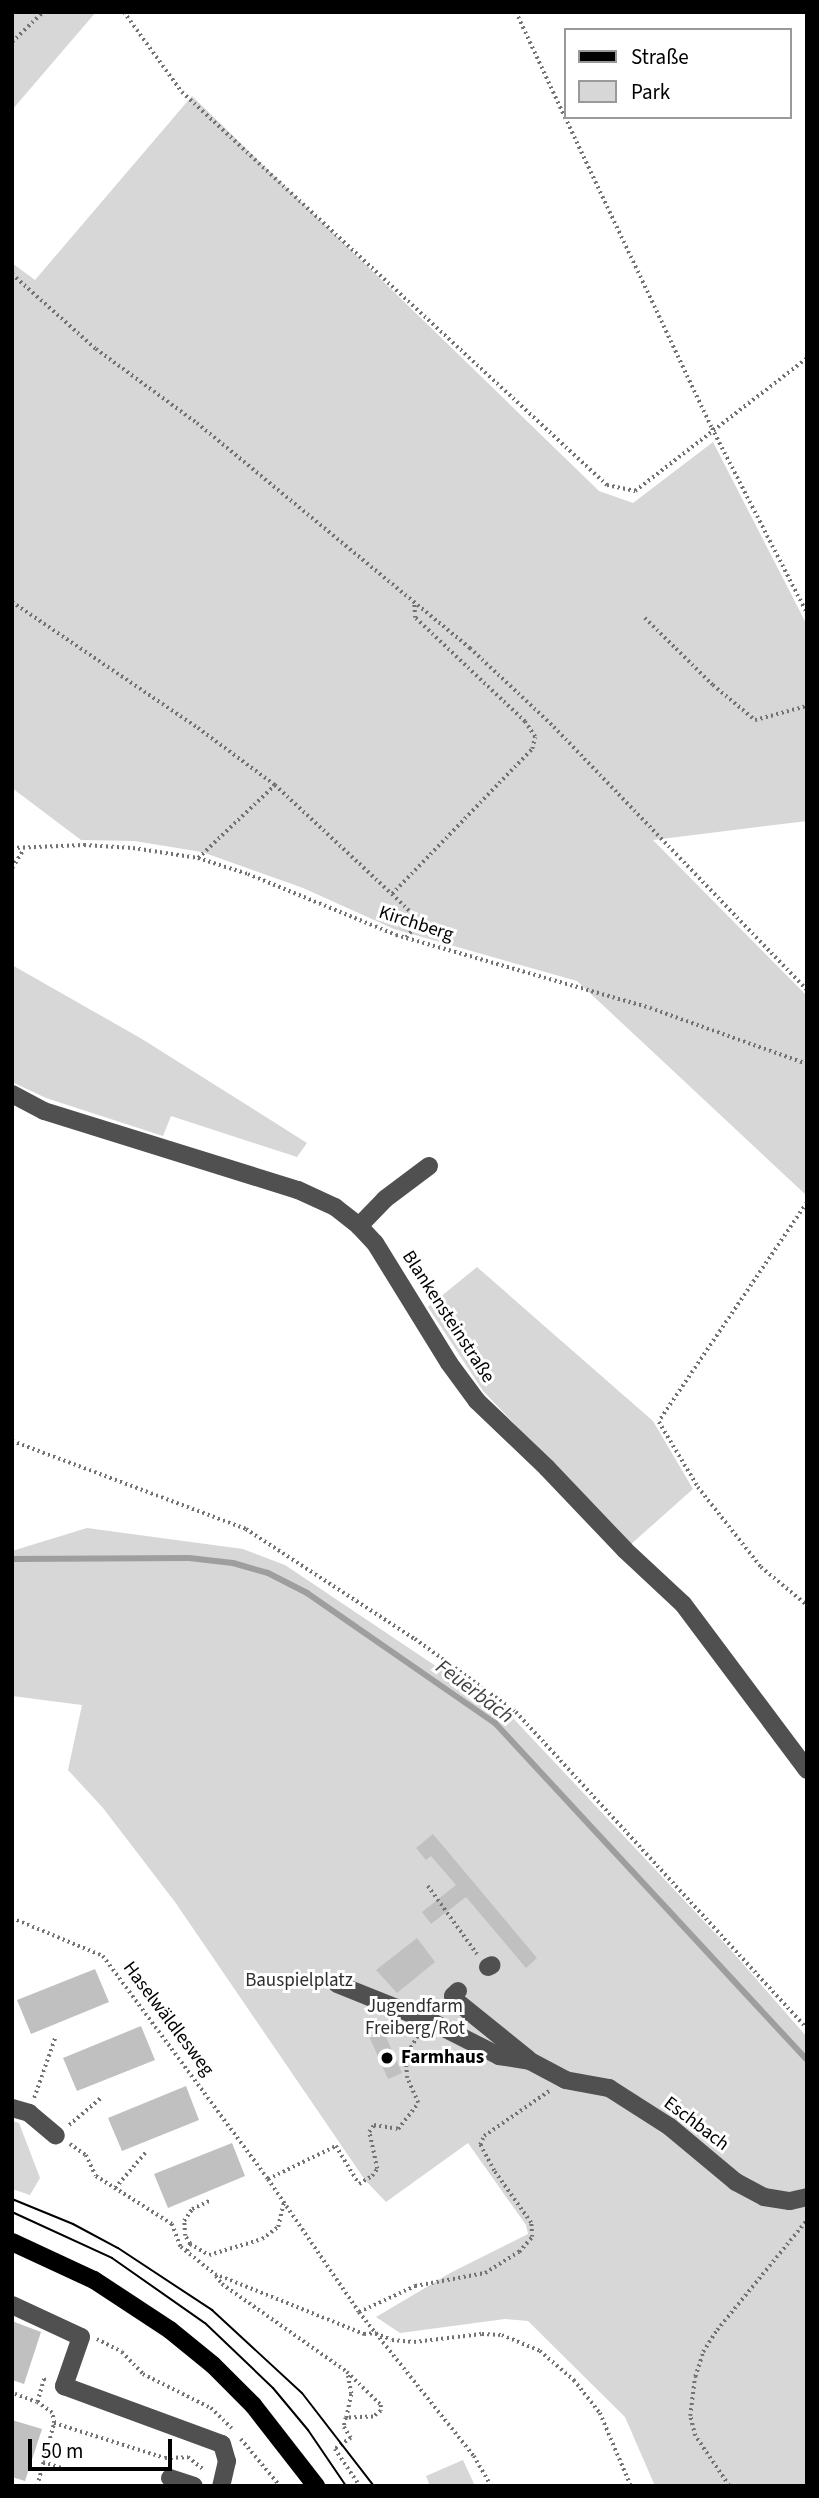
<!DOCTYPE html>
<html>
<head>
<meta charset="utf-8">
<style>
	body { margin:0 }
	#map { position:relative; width:819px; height:2498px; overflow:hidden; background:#fff; font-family:"Source Sans 3",sans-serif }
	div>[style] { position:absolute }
	.green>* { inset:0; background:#d7d7d7 }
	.stream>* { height:6px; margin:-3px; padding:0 3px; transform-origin:3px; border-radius:3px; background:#9e9e9e }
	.building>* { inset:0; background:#c0c0c0 }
	.path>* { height:3.5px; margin-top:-1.75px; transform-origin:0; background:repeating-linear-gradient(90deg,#727272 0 2px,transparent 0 5.5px) }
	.minor>* { height:18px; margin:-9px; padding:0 9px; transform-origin:9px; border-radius:9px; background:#505050 }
	.major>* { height:18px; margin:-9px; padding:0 9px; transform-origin:9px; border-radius:9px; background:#000 }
	.tram>* { height:2px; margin:-1px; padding:0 1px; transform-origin:1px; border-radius:1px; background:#000 }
	.dots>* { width:19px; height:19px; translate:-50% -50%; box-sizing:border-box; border:4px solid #fff; border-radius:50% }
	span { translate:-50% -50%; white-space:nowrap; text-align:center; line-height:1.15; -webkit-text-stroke:6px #fff; paint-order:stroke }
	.street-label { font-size:19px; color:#000 }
	.park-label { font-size:19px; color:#2e2e2e }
	.poi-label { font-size:19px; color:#000; font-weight:700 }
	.left { translate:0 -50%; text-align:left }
	.water-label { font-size:21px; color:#3f3f3f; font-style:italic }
	.frame { position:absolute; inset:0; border:14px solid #000; pointer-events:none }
	.legend { position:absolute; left:564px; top:28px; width:228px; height:91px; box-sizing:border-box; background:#fff; border:2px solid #999; margin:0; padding:9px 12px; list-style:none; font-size:21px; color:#000 }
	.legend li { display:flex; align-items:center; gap:14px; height:35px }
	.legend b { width:35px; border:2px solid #999 }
	.scale { position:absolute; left:28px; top:2439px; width:144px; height:32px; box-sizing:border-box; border:4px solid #000; border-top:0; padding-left:9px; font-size:21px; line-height:24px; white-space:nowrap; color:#000; -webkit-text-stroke:5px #fff; paint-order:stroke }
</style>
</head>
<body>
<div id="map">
	<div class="green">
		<i style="clip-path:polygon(12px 12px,96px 12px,12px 110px)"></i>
		<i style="clip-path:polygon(192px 96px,599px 491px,633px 503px,713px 442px,807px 625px,807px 821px,653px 840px,807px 996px,806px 1195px,577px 981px,394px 929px,303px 888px,202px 852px,134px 841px,81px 840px,12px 788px,12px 263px,35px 280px)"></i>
		<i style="clip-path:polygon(12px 965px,142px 1039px,307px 1143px,297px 1157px,171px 1116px,163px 1136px,46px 1098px,12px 1082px)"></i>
		<i style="clip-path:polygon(477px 1267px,653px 1421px,693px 1489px,630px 1545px,483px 1391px,428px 1307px)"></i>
		<i style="clip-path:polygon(87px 1528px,243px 1549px,285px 1565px,512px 1717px,729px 1948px,807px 2037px,807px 2486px,655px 2486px,625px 2417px,528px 2321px,505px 2319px,400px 2333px,376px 2317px,452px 2272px,528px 2234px,526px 2225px,468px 2143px,386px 2202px,365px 2180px,175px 1902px,103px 1808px,68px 1770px,82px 1705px,12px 1696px,12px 1551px)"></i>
		<i style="clip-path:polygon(12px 2121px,19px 2123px,40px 2178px,30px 2195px,12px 2189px)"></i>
		<i style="clip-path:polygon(463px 2460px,475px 2486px,430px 2486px,426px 2476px)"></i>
	</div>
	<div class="stream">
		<i style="left:12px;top:1559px;width:177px;rotate:-0.3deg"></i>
		<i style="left:189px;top:1558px;width:44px;rotate:6.5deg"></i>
		<i style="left:233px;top:1563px;width:36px;rotate:16deg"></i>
		<i style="left:268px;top:1573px;width:44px;rotate:27.1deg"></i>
		<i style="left:307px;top:1593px;width:229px;rotate:34.7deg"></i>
		<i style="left:495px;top:1723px;width:459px;rotate:47.2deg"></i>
	</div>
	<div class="building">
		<i style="clip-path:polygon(433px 1834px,537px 1958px,526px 1968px,466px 1897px,431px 1924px,422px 1912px,456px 1885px,431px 1856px,426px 1860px,416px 1848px)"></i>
		<i style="clip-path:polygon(417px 1938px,435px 1962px,397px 1993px,376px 1970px)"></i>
		<i style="clip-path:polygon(95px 1969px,109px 2002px,31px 2034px,17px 2000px)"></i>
		<i style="clip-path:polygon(141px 2026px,155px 2060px,77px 2091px,63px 2058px)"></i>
		<i style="clip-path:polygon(383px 2030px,402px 2073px,388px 2079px,369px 2036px)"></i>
		<i style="clip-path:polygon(186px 2086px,199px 2120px,122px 2151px,108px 2118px)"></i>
		<i style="clip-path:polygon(232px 2143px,245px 2176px,168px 2208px,154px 2174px)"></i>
		<i style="clip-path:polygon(12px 2321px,41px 2332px,24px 2384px,12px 2380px)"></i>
		<i style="clip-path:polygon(12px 2420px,42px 2429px,25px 2481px,12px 2477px)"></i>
	</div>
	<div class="path">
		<i style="left:124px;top:12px;width:99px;rotate:54.1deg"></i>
		<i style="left:182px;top:92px;width:579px;rotate:42.76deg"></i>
		<i style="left:607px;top:485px;width:29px;rotate:12deg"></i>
		<i style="left:635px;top:491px;width:217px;rotate:-37.7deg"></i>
		<i style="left:516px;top:12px;width:116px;rotate:65deg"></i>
		<i style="left:12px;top:42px;width:43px;rotate:-44.1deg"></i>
		<i style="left:565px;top:117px;width:344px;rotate:64.7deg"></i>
		<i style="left:712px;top:428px;width:208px;rotate:62.8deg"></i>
		<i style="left:12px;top:274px;width:113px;rotate:41.8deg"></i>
		<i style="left:96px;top:349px;width:125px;rotate:36.2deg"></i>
		<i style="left:197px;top:423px;width:354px;rotate:39.5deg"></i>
		<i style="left:470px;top:648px;width:115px;rotate:43.2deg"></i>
		<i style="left:554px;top:727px;width:365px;rotate:46.1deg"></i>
		<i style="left:12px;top:602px;width:225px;rotate:34.1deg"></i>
		<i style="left:198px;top:728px;width:96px;rotate:36.5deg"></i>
		<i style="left:275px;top:785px;width:160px;rotate:43deg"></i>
		<i style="left:392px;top:894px;width:202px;rotate:-46deg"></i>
		<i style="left:532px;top:749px;width:12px;rotate:-76deg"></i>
		<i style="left:535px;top:737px;width:18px;rotate:-124deg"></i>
		<i style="left:525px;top:722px;width:151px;rotate:-136.6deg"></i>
		<i style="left:415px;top:618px;width:15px;rotate:-94deg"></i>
		<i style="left:645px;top:618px;width:95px;rotate:44.6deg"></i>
		<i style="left:713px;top:685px;width:55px;rotate:39.8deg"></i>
		<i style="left:755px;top:720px;width:54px;rotate:-15.1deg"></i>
		<i style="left:12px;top:848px;width:72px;rotate:-2.4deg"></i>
		<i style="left:84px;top:845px;width:49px;rotate:3.5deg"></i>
		<i style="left:133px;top:848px;width:66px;rotate:8.7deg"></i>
		<i style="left:198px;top:858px;width:52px;rotate:17.7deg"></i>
		<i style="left:248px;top:874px;width:160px;rotate:22.4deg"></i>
		<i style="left:396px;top:935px;width:264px;rotate:16deg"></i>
		<i style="left:650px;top:1008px;width:167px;rotate:19.6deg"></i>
		<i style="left:198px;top:858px;width:106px;rotate:-43.5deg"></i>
		<i style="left:12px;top:868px;width:22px;rotate:-58deg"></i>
		<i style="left:392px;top:894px;width:28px;rotate:44deg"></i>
		<i style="left:412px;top:913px;width:15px;rotate:79deg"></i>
		<i style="left:415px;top:928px;width:13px;rotate:132deg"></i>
		<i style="left:807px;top:1203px;width:264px;rotate:124.1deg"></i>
		<i style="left:659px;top:1422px;width:76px;rotate:59deg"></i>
		<i style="left:698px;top:1487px;width:102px;rotate:51.8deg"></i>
		<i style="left:761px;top:1567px;width:60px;rotate:39.6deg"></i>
		<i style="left:12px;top:1441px;width:250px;rotate:20.6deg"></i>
		<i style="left:246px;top:1529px;width:202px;rotate:33.1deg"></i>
		<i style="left:415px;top:1639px;width:125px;rotate:35.9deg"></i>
		<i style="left:516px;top:1712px;width:430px;rotate:47.4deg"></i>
		<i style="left:428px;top:1886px;width:84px;rotate:54.2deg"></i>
		<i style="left:12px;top:1918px;width:99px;rotate:22.7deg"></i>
		<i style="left:103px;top:1956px;width:277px;rotate:53.5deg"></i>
		<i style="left:268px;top:2179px;width:161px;rotate:55.6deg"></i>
		<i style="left:359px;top:2312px;width:184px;rotate:51.4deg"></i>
		<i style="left:474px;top:2456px;width:34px;rotate:60deg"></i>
		<i style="left:34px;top:2098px;width:64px;rotate:-70.7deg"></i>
		<i style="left:69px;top:2125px;width:43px;rotate:-40.3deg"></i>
		<i style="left:70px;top:2144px;width:19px;rotate:35deg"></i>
		<i style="left:86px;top:2155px;width:23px;rotate:65deg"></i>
		<i style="left:96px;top:2176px;width:90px;rotate:32.3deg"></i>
		<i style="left:172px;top:2224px;width:25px;rotate:69deg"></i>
		<i style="left:181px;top:2247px;width:43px;rotate:38.5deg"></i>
		<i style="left:215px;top:2274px;width:161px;rotate:21.9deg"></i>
		<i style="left:364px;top:2334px;width:12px;rotate:-5deg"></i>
		<i style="left:376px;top:2333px;width:17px;rotate:24deg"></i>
		<i style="left:392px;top:2340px;width:22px;rotate:5deg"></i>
		<i style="left:414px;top:2342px;width:68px;rotate:-6.7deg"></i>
		<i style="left:482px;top:2334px;width:20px;rotate:3deg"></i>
		<i style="left:502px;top:2335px;width:41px;rotate:22.8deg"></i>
		<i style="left:540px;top:2351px;width:45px;rotate:40.5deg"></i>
		<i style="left:574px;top:2380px;width:42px;rotate:51.8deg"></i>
		<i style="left:600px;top:2413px;width:79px;rotate:67deg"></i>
		<i style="left:268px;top:2179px;width:76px;rotate:-25.9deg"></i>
		<i style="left:336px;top:2146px;width:44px;rotate:58.8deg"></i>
		<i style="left:359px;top:2184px;width:15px;rotate:-32deg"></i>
		<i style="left:372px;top:2176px;width:9px;rotate:-54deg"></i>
		<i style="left:377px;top:2169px;width:38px;rotate:-102deg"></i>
		<i style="left:369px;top:2132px;width:9px;rotate:-54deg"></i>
		<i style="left:374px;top:2125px;width:24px;rotate:9deg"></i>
		<i style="left:398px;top:2129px;width:33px;rotate:-52deg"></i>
		<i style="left:418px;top:2103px;width:27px;rotate:-114deg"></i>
		<i style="left:407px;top:2078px;width:21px;rotate:-95deg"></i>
		<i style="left:405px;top:2057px;width:26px;rotate:-59deg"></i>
		<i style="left:115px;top:2188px;width:48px;rotate:-49.3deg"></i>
		<i style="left:190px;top:2244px;width:9px;rotate:-122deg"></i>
		<i style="left:185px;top:2236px;width:15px;rotate:-94deg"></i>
		<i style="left:184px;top:2221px;width:14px;rotate:-56deg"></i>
		<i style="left:192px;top:2209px;width:21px;rotate:-25deg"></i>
		<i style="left:187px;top:2251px;width:8px;rotate:-67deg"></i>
		<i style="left:190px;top:2244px;width:22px;rotate:30deg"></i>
		<i style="left:209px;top:2255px;width:55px;rotate:-16.8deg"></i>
		<i style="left:262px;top:2239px;width:20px;rotate:-37deg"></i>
		<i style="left:278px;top:2227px;width:26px;rotate:-77deg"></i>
		<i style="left:216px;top:2276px;width:10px;rotate:53deg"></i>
		<i style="left:222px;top:2284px;width:153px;rotate:35.1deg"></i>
		<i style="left:347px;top:2372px;width:47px;rotate:44.1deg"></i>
		<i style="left:381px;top:2405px;width:6px;rotate:90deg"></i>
		<i style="left:381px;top:2411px;width:10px;rotate:143deg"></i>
		<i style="left:373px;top:2417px;width:27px;rotate:178deg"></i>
		<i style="left:346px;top:2418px;width:9px;rotate:103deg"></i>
		<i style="left:344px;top:2427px;width:13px;rotate:58deg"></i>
		<i style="left:351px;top:2438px;width:19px;rotate:145deg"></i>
		<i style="left:335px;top:2449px;width:45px;rotate:56deg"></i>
		<i style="left:359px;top:2312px;width:62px;rotate:-24.9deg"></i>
		<i style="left:415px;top:2286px;width:71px;rotate:-10.5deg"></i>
		<i style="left:485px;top:2273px;width:40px;rotate:-32deg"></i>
		<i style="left:519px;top:2252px;width:20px;rotate:-49deg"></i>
		<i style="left:532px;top:2237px;width:14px;rotate:-94deg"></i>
		<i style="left:531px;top:2223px;width:64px;rotate:-125.4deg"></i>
		<i style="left:494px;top:2171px;width:30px;rotate:-118deg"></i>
		<i style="left:480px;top:2145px;width:10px;rotate:-66deg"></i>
		<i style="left:484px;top:2136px;width:79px;rotate:-34.7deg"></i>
		<i style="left:97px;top:2339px;width:28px;rotate:27deg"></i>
		<i style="left:122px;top:2352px;width:30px;rotate:46deg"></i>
		<i style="left:143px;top:2374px;width:76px;rotate:26.6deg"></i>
		<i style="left:211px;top:2408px;width:29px;rotate:44deg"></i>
		<i style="left:15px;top:2394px;width:23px;rotate:20deg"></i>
		<i style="left:346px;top:2418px;width:25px;rotate:-78deg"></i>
		<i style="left:351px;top:2394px;width:22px;rotate:-100deg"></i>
		<i style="left:54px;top:2423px;width:116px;rotate:17.5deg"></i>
		<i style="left:165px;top:2458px;width:23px;rotate:-2deg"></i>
		<i style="left:188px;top:2457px;width:19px;rotate:39deg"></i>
		<i style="left:241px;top:2439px;width:61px;rotate:50.3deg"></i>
		<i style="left:43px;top:2462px;width:23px;rotate:18deg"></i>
		<i style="left:37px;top:2486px;width:65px;rotate:-74.9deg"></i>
		<i style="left:54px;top:2423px;width:10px;rotate:-101deg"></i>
		<i style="left:52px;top:2413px;width:19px;rotate:-144deg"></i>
		<i style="left:37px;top:2402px;width:24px;rotate:-73deg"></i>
		<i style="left:44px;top:2379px;width:5px;rotate:22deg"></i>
		<i style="left:729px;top:2486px;width:60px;rotate:-124.2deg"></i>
		<i style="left:695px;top:2436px;width:21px;rotate:-104deg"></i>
		<i style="left:690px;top:2416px;width:39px;rotate:-83deg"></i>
		<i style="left:695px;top:2377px;width:26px;rotate:-72deg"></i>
		<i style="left:703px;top:2352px;width:26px;rotate:-58deg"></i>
		<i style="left:717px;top:2330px;width:142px;rotate:-50.7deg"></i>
	</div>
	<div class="minor">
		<i style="left:12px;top:1094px;width:36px;rotate:28deg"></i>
		<i style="left:44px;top:1111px;width:266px;rotate:17.3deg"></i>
		<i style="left:298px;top:1190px;width:41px;rotate:24.7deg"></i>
		<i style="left:335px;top:1207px;width:31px;rotate:38deg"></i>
		<i style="left:359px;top:1226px;width:23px;rotate:47deg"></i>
		<i style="left:375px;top:1243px;width:141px;rotate:58.3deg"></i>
		<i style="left:449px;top:1363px;width:47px;rotate:53.6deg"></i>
		<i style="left:477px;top:1401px;width:97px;rotate:43.7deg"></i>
		<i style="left:547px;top:1468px;width:113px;rotate:46.4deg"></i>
		<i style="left:625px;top:1550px;width:79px;rotate:43deg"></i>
		<i style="left:683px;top:1604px;width:207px;rotate:53.2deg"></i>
		<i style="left:359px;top:1226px;width:37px;rotate:-46deg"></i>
		<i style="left:385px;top:1199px;width:55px;rotate:-36.9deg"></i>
		<i style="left:488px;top:1967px;width:4px;rotate:-27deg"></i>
		<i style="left:337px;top:1984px;width:105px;rotate:21.9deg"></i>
		<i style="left:434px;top:2023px;width:73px;rotate:26.9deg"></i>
		<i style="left:499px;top:2056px;width:31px;rotate:9deg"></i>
		<i style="left:530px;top:2061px;width:40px;rotate:28deg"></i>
		<i style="left:565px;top:2080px;width:45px;rotate:10.3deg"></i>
		<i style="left:609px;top:2088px;width:72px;rotate:32.6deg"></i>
		<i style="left:670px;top:2127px;width:86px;rotate:39.8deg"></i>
		<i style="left:736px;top:2182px;width:32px;rotate:28deg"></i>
		<i style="left:764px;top:2197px;width:26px;rotate:9deg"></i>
		<i style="left:790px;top:2201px;width:17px;rotate:-13deg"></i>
		<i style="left:458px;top:1991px;width:7px;rotate:135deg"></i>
		<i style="left:453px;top:1996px;width:4px;rotate:63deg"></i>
		<i style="left:455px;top:2000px;width:94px;rotate:38.9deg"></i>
		<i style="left:12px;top:2108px;width:18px;rotate:16deg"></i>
		<i style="left:29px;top:2113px;width:35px;rotate:40deg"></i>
		<i style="left:12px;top:2305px;width:76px;rotate:24.9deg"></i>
		<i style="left:81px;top:2337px;width:52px;rotate:109.1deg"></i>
		<i style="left:64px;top:2386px;width:168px;rotate:20.2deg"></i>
		<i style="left:222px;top:2444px;width:18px;rotate:74deg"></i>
		<i style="left:227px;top:2461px;width:26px;rotate:103deg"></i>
		<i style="left:170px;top:2478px;width:25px;rotate:18deg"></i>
	</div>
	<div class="major">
		<i style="left:12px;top:2242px;width:90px;rotate:24.9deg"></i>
		<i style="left:94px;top:2280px;width:91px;rotate:33.3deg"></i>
		<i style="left:170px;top:2330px;width:55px;rotate:39.1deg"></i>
		<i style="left:213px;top:2365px;width:57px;rotate:45deg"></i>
		<i style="left:253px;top:2405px;width:103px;rotate:52.1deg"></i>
	</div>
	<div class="tram">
		<i style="left:12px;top:2199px;width:66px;rotate:22.3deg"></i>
		<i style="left:73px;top:2224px;width:51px;rotate:28.1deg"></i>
		<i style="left:118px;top:2248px;width:113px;rotate:33.4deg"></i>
		<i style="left:212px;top:2310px;width:122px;rotate:42.7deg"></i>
		<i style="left:302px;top:2393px;width:118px;rotate:52.3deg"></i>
		<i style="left:12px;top:2212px;width:110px;rotate:24.7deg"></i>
		<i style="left:112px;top:2258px;width:113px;rotate:35deg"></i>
		<i style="left:205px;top:2323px;width:94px;rotate:43.7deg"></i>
		<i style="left:273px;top:2388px;width:55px;rotate:50.2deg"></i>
		<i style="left:308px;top:2430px;width:68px;rotate:55.8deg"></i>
	</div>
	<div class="dots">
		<i style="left:387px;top:2058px;background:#000"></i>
	</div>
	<div class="street-label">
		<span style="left:416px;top:924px;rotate:18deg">Kirchberg</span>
		<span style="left:448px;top:1317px;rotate:57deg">Blankensteinstraße</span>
		<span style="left:168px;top:2019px;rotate:53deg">Haselwäldlesweg</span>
		<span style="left:696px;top:2124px;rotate:37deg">Eschbach</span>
	</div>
	<div class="park-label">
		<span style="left:299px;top:1981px">Bauspielplatz</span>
		<span style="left:415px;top:2018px">Jugendfarm<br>Freiberg/Rot</span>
	</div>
	<div class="poi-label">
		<span class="left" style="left:401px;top:2058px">Farmhaus</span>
	</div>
	<div class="water-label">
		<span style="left:475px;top:1691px;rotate:37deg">Feuerbach</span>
	</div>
	<div class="frame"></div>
	<ul class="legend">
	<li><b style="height:9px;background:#000"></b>Straße</li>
	<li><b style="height:19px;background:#d7d7d7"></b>Park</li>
	</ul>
	<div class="scale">50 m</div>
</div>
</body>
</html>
